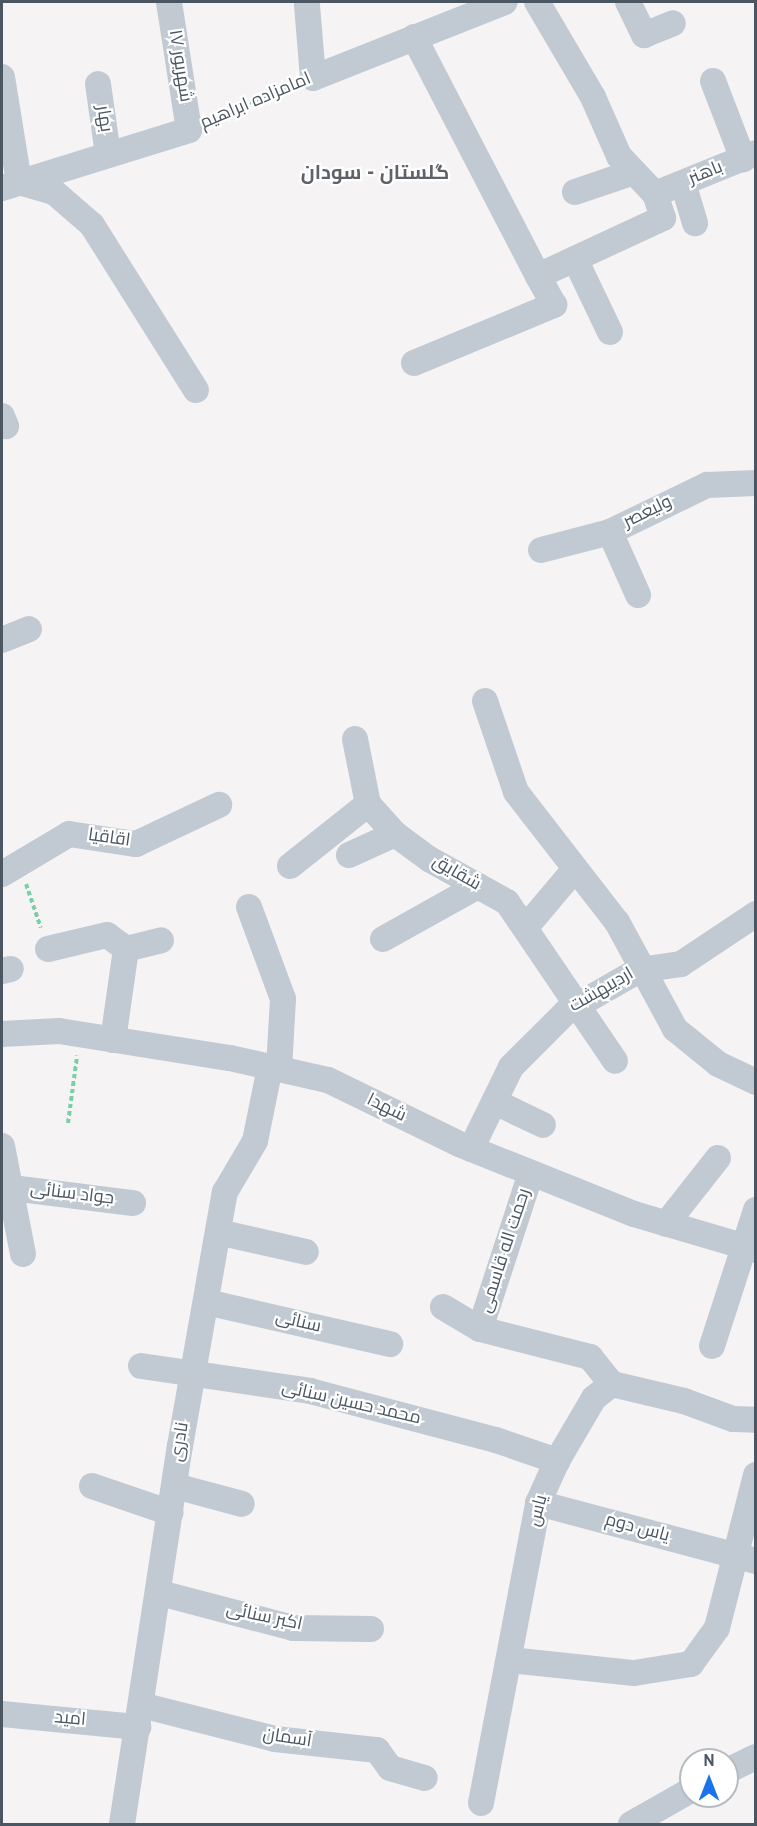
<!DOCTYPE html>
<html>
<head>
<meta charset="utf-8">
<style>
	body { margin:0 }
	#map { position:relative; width:757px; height:1826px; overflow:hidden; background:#f5f3f3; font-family:Overpass,Cairo,sans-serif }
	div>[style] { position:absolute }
	.path>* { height:4px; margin-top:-2px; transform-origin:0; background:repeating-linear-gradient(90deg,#7ad0a6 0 4.5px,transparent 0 7.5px) }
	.street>* { height:26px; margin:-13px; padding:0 13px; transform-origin:13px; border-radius:13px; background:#c1cad2 }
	span { translate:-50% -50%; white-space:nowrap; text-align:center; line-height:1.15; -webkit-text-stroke:4.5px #fff; paint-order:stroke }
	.street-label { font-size:18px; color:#4a5661 }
	.neighbourhood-label { font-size:20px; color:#5f6368; font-weight:700 }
	.frame { position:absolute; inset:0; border:3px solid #4a5661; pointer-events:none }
	.north { position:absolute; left:679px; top:1748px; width:60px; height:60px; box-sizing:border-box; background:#fff; border:2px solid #b7bbc0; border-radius:50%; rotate:0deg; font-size:16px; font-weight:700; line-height:24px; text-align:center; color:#4a5661 }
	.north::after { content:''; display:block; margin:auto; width:21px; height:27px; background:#1a73e8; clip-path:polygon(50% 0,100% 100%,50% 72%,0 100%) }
</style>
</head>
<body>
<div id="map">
	<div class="path">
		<i style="left:209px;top:122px;width:91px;rotate:-23.2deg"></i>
		<i style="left:26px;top:884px;width:46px;rotate:71.2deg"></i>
		<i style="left:68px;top:1123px;width:68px;rotate:-82.3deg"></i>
	</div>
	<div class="street">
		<i style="left:628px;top:2px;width:37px;rotate:64deg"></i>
		<i style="left:644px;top:35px;width:31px;rotate:-22deg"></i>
		<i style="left:307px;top:5px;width:73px;rotate:85.3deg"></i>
		<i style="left:313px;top:78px;width:206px;rotate:-21.6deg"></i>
		<i style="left:414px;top:37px;width:269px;rotate:62.6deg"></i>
		<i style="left:538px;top:276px;width:138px;rotate:-24.9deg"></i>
		<i style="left:663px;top:218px;width:25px;rotate:-108deg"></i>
		<i style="left:655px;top:194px;width:52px;rotate:-133.5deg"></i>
		<i style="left:619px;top:156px;width:64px;rotate:-113.8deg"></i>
		<i style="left:593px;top:97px;width:110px;rotate:-120.5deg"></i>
		<i style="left:2px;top:77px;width:106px;rotate:80.8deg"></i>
		<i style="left:19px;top:182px;width:36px;rotate:16deg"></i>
		<i style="left:54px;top:192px;width:50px;rotate:41deg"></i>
		<i style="left:92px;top:225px;width:195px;rotate:57.8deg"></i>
		<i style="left:713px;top:81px;width:84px;rotate:69deg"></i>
		<i style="left:98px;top:84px;width:71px;rotate:81.9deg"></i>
		<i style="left:683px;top:183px;width:42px;rotate:73.3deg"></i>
		<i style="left:2px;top:188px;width:196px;rotate:-17.2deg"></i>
		<i style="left:189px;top:130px;width:130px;rotate:-98.9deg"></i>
		<i style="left:575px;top:192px;width:62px;rotate:-18.7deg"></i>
		<i style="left:655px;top:194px;width:109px;rotate:-22.1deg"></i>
		<i style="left:575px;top:259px;width:81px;rotate:64.4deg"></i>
		<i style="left:414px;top:363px;width:152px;rotate:-22.5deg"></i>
		<i style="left:554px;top:305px;width:33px;rotate:-119deg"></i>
		<i style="left:2px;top:416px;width:11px;rotate:68deg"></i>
		<i style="left:610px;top:532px;width:69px;rotate:66deg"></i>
		<i style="left:541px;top:550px;width:71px;rotate:-14.6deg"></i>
		<i style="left:610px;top:532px;width:108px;rotate:-25.9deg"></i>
		<i style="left:707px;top:485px;width:49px;rotate:-2.3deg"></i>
		<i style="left:2px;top:640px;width:29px;rotate:-22deg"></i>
		<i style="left:485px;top:701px;width:96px;rotate:71.2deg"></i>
		<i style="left:516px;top:792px;width:165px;rotate:52.2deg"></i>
		<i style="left:617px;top:922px;width:122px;rotate:61.5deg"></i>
		<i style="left:675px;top:1029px;width:55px;rotate:39.1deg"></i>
		<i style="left:718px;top:1064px;width:42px;rotate:25.3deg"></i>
		<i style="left:355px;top:739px;width:66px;rotate:78.7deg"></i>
		<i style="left:368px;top:804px;width:40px;rotate:48deg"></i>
		<i style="left:395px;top:834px;width:42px;rotate:36.3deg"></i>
		<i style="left:429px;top:859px;width:89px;rotate:28.9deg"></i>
		<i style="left:507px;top:902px;width:192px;rotate:55.8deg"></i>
		<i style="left:349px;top:855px;width:51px;rotate:-24.5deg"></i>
		<i style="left:290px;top:866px;width:100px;rotate:-38.5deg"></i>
		<i style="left:2px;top:874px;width:78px;rotate:-30.8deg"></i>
		<i style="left:69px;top:834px;width:68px;rotate:8.5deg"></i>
		<i style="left:136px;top:844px;width:92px;rotate:-25.2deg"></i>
		<i style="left:249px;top:907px;width:98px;rotate:69.7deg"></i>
		<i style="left:283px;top:999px;width:70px;rotate:93.3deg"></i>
		<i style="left:526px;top:927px;width:76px;rotate:-49.8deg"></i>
		<i style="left:383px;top:939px;width:109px;rotate:-29.2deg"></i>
		<i style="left:48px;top:949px;width:61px;rotate:-13.3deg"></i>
		<i style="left:107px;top:935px;width:24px;rotate:36deg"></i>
		<i style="left:126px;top:949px;width:92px;rotate:98.1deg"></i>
		<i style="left:126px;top:949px;width:36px;rotate:-14deg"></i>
		<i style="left:2px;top:971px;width:9px;rotate:-13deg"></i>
		<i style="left:2px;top:1034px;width:57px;rotate:-3deg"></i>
		<i style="left:59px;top:1031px;width:173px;rotate:9deg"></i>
		<i style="left:230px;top:1058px;width:100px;rotate:12.7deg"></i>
		<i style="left:328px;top:1080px;width:146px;rotate:26deg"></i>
		<i style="left:459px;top:1144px;width:188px;rotate:21.8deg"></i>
		<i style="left:634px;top:1214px;width:127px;rotate:16.4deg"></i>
		<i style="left:495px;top:1102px;width:53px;rotate:25.6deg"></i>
		<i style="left:2px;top:1146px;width:110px;rotate:79deg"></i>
		<i style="left:471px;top:1149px;width:91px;rotate:-64deg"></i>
		<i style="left:511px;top:1067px;width:78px;rotate:-45deg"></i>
		<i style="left:566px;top:1012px;width:84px;rotate:-29.9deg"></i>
		<i style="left:639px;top:970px;width:42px;rotate:-8.1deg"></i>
		<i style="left:681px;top:964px;width:90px;rotate:-33.7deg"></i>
		<i style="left:12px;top:1188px;width:122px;rotate:7.1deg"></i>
		<i style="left:666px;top:1224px;width:84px;rotate:-51.8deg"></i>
		<i style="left:218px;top:1232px;width:90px;rotate:12.8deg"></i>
		<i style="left:206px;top:1302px;width:189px;rotate:12.9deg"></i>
		<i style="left:443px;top:1307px;width:43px;rotate:30.7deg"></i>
		<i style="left:480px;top:1329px;width:114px;rotate:14.3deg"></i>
		<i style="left:590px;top:1357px;width:35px;rotate:51deg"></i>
		<i style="left:480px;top:1329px;width:164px;rotate:-71.9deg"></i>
		<i style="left:712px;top:1346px;width:143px;rotate:-72.1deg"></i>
		<i style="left:141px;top:1366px;width:171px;rotate:8.4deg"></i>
		<i style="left:310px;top:1391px;width:192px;rotate:14.8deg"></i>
		<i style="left:496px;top:1440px;width:65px;rotate:19deg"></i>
		<i style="left:92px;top:1486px;width:83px;rotate:18.9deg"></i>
		<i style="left:175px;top:1486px;width:69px;rotate:15deg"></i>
		<i style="left:538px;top:1503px;width:226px;rotate:14.9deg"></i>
		<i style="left:160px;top:1593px;width:138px;rotate:14.7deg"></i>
		<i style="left:293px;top:1628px;width:78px;rotate:0.7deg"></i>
		<i style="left:510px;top:1660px;width:125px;rotate:6deg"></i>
		<i style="left:634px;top:1673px;width:58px;rotate:-9deg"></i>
		<i style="left:691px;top:1664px;width:44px;rotate:-54.2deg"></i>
		<i style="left:717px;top:1628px;width:158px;rotate:-75.7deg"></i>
		<i style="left:141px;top:1705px;width:138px;rotate:14.2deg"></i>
		<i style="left:275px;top:1739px;width:103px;rotate:6.2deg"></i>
		<i style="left:377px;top:1750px;width:22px;rotate:54deg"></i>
		<i style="left:390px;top:1768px;width:36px;rotate:16deg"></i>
		<i style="left:2px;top:1714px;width:137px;rotate:5.5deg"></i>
		<i style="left:727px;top:1771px;width:32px;rotate:-26deg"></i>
		<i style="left:481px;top:1803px;width:305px;rotate:-79.2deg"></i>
		<i style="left:538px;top:1503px;width:46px;rotate:-65.7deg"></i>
		<i style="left:557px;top:1461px;width:73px;rotate:-59.6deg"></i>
		<i style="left:594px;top:1398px;width:23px;rotate:-38deg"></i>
		<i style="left:612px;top:1384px;width:74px;rotate:13.3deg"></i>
		<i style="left:684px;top:1401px;width:52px;rotate:20.2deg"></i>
		<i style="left:733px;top:1419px;width:23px;rotate:2deg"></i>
		<i style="left:122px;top:1824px;width:382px;rotate:-81.3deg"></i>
		<i style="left:180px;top:1446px;width:258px;rotate:-80deg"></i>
		<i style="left:225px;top:1192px;width:59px;rotate:-59.5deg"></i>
		<i style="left:255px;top:1141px;width:76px;rotate:-78.5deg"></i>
		<i style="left:631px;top:1824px;width:69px;rotate:-29.5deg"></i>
	</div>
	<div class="street-label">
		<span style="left:179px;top:66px;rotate:81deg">۱۷ شهریور</span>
		<span style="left:256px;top:102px;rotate:-23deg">امامزاده ابراهیم</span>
		<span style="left:103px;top:119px;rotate:81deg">بهار</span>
		<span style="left:706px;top:174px;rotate:-22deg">باهنر</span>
		<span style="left:648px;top:513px;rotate:-26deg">ولیعصر</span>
		<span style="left:109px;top:839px;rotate:8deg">اقاقیا</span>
		<span style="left:456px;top:874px;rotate:30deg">شقایق</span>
		<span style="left:602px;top:991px;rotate:-30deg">اردیبهشت</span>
		<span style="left:386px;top:1109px;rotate:26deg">شهدا</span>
		<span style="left:72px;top:1195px;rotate:7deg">جواد سنائی</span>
		<span style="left:506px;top:1251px;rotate:-72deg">رحمت اله قاسمی</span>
		<span style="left:298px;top:1323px;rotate:13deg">سنائی</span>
		<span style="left:351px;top:1404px;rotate:13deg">محمد حسین سنائی</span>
		<span style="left:181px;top:1442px;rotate:-81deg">نادری</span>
		<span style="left:539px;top:1511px;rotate:-75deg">یاس</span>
		<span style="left:637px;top:1529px;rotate:15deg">یاس دوم</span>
		<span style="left:264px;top:1618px;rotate:12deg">اکبر سنائی</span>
		<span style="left:70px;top:1720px;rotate:5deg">امید</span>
		<span style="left:287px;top:1739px;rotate:9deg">آسمان</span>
	</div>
	<div class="neighbourhood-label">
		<span style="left:375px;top:174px">گلستان - سودان</span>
	</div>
	<div class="frame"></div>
	<div class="north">N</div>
</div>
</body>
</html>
